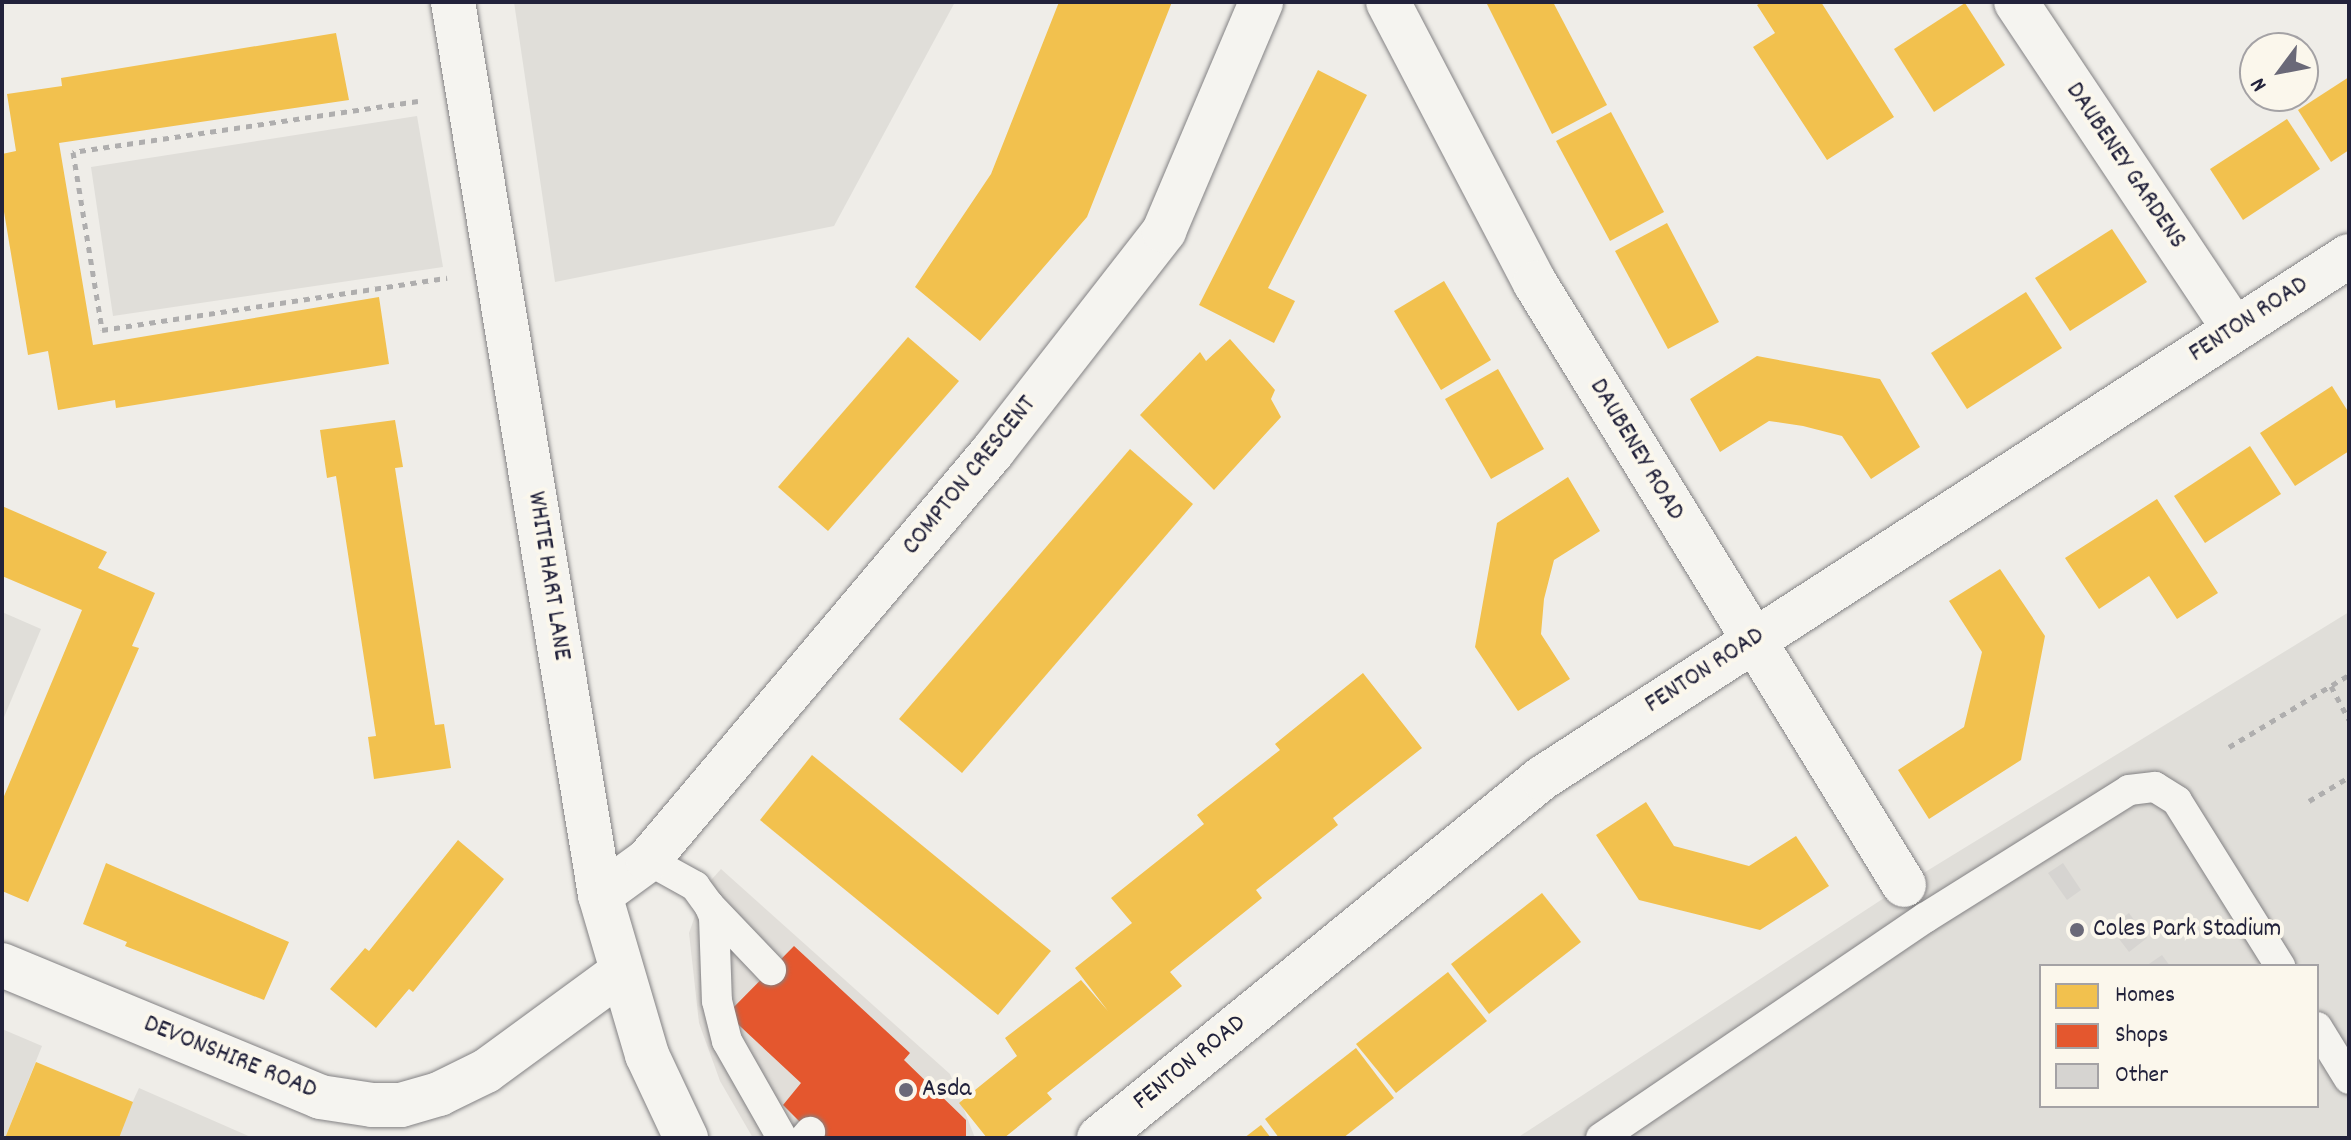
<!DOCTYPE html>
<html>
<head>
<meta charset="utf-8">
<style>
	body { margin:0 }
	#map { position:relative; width:2351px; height:1140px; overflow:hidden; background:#efede8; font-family:Dekko,sans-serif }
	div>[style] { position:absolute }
	.built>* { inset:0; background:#e1ded9 }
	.green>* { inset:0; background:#e0ded9 }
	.homes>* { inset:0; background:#f2c14e }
	.shops>* { inset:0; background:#e4572e }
	.building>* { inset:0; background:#d6d4d1 }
	.path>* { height:5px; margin-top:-2.5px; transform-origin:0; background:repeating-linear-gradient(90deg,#afaeae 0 6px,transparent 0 12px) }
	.roads { filter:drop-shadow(0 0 2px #838284) drop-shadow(0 0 2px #838284) }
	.lane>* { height:30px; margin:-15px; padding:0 15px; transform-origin:15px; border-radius:15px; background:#f5f4f0 }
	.street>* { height:44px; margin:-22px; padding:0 22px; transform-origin:22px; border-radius:22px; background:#f5f4f0 }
	.secondary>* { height:44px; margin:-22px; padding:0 22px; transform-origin:22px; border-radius:22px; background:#f5f4f0 }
	.dots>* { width:22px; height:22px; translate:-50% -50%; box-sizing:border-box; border:4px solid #fbf7ec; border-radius:50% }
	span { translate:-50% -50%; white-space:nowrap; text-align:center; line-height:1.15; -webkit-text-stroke:8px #fbf7ec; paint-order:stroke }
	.street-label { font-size:26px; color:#22223b }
	.poi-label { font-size:26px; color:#22223b }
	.left { translate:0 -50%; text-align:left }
	.frame { position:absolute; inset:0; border:4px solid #22223b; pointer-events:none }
	.legend { position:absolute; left:2039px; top:964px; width:280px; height:144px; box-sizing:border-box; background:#fbf7ec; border:2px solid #a4a2a5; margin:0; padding:10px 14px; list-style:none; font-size:24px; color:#22223b }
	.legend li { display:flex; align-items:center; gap:16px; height:40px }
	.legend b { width:40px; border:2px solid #a4a2a5 }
	.north { position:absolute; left:2239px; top:32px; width:80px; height:80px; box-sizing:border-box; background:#fbf7ec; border:2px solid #a4a2a5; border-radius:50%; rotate:238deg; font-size:22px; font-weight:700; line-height:32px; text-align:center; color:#22223b }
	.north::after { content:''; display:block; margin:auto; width:28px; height:36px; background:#6a6978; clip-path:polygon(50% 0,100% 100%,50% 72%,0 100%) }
</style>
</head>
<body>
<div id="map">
	<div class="built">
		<i style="clip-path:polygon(721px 869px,950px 1074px,975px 1138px,753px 1138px,720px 1081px,699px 1023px,689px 933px,705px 887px)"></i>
	</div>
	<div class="green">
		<i style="clip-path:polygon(514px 2px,955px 2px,834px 226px,555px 282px)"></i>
		<i style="clip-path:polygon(417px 116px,443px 267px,113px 316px,91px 167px)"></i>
		<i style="clip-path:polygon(2px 612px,41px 629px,2px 722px)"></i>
		<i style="clip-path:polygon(evenodd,2349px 612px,2349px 1138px,1517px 1138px,1904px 885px,2349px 612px,2041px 966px,2317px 966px,2317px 1106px,2041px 1106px,2041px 966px)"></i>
		<i style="clip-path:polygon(2px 1029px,42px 1046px,5px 1138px,2px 1138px)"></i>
		<i style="clip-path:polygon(139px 1088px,253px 1138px,116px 1138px)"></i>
	</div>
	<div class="homes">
		<i style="clip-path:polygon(1059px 2px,1172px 2px,1087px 217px,980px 341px,915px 287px,991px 174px)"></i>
		<i style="clip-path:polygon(1486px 2px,1553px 2px,1607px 105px,1552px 134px)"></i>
		<i style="clip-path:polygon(1762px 2px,1821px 2px,1894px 117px,1827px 160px,1753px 47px,1775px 33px,1757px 5px)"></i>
		<i style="clip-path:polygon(1965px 3px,2005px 65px,1934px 112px,1894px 49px)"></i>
		<i style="clip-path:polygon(336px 33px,349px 100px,59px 143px,93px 345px,379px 297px,389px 364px,116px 408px,115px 400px,58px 410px,48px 351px,28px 355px,2px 200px,2px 154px,16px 151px,7px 94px,62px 86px,61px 78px)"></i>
		<i style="clip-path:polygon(1318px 70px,1367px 95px,1268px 288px,1295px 301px,1274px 343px,1199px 305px)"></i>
		<i style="clip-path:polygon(2349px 77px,2349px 150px,2331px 162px,2298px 110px)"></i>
		<i style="clip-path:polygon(1611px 112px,1664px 212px,1610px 241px,1556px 141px)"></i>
		<i style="clip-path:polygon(2287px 119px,2320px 169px,2243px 220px,2210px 169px)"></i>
		<i style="clip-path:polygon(1667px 223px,1719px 322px,1668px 349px,1615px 251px)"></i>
		<i style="clip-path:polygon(2112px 229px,2147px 282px,2070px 331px,2035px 278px)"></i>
		<i style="clip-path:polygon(1444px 281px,1491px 360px,1441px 390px,1394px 311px)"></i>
		<i style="clip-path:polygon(2026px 292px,2062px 348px,1967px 409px,1931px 353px)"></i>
		<i style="clip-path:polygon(908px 337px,959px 381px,828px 531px,778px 487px)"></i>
		<i style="clip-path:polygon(1230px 339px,1275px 390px,1271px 399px,1281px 417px,1214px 490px,1140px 415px,1200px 352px,1206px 361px)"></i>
		<i style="clip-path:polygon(1757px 356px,1880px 379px,1920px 447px,1871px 479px,1842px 436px,1803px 426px,1769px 421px,1720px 452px,1690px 399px)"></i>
		<i style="clip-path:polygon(1498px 369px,1544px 449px,1491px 479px,1445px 399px)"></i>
		<i style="clip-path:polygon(2332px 386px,2349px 413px,2349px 451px,2295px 486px,2260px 433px)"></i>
		<i style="clip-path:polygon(395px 420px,403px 467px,395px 468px,435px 725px,444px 724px,451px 768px,374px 779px,368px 737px,376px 736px,336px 476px,327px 478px,320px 430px)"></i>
		<i style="clip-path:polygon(2250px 446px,2281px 494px,2205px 543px,2174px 496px)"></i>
		<i style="clip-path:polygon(1130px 449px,1193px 504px,962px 773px,899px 719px)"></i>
		<i style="clip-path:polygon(1568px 477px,1600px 531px,1554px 560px,1544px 599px,1541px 634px,1570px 679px,1518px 711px,1475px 647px,1497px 523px)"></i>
		<i style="clip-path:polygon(2157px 499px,2218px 593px,2177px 619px,2149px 576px,2099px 609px,2065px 558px)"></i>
		<i style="clip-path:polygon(2px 506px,107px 552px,98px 568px,155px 593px,132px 646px,139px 648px,28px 902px,2px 891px,2px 801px,82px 610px,2px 576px)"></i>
		<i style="clip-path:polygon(2000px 569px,2045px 636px,2021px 760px,1929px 819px,1898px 770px,1964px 727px,1982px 652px,1949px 601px)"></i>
		<i style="clip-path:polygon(1363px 673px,1422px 748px,1333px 818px,1338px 825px,1256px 890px,1262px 898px,1170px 972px,1182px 986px,1047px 1093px,1052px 1099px,1004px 1138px,987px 1138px,959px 1103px,1017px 1056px,1005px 1038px,1081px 980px,1108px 1011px,1075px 968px,1132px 923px,1111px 898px,1204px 824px,1197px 815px,1280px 750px,1275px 744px)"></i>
		<i style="clip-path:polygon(812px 755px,1051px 951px,998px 1015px,760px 820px)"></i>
		<i style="clip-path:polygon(1646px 802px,1674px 846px,1749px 866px,1796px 836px,1829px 886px,1760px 930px,1639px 900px,1596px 835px)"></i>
		<i style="clip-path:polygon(458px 840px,504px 879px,413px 992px,409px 989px,376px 1028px,330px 989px,365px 948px,369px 951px)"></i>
		<i style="clip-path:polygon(106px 863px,289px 942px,264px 1000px,125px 946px,127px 942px,83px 924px)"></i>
		<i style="clip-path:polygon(1542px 893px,1581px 942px,1489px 1014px,1451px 964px)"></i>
		<i style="clip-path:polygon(1448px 972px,1487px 1021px,1396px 1093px,1356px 1044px)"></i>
		<i style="clip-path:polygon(1356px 1048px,1394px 1098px,1343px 1138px,1279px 1138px,1265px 1119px)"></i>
		<i style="clip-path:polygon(36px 1062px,133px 1102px,119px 1138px,5px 1138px)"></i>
		<i style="clip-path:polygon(1261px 1125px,1271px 1138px,1244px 1138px)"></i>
	</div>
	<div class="shops">
		<i style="clip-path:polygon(794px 946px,910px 1053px,904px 1060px,966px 1120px,966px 1138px,816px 1138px,783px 1105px,801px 1083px,727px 1014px)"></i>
	</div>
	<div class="building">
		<i style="clip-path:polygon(2063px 863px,2081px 890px,2067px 900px,2048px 873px)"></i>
		<i style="clip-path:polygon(2129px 913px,2147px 938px,2129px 952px,2110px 927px)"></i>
		<i style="clip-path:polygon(2162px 955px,2170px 966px,2146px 966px)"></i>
	</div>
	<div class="path">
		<i style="left:418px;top:101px;width:349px;rotate:171.6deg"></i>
		<i style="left:73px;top:152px;width:180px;rotate:80.7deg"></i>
		<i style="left:102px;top:330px;width:349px;rotate:-8.6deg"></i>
		<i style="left:2331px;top:686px;width:38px;rotate:62deg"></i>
		<i style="left:2229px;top:747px;width:140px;rotate:-31deg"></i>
		<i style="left:2309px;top:801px;width:47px;rotate:-31deg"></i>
	</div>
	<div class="roads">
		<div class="lane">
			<i style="left:648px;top:860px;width:54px;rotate:29deg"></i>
			<i style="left:695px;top:886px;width:24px;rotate:54deg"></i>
			<i style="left:709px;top:905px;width:13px;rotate:67deg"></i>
			<i style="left:714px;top:917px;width:84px;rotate:88deg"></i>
			<i style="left:717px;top:1001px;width:41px;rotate:76deg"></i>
			<i style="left:727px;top:1041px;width:112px;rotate:60.4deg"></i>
			<i style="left:709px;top:905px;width:90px;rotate:46.4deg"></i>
			<i style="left:2317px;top:1027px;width:61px;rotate:58.4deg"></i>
			<i style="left:805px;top:1138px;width:8px;rotate:-50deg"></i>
			<i style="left:1601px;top:1138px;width:392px;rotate:-34.2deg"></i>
			<i style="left:1925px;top:918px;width:241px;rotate:-32.1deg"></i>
			<i style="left:2129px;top:790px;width:26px;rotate:-7deg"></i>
			<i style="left:2155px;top:787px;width:26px;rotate:32deg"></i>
			<i style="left:2177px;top:801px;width:195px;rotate:58deg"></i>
		</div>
		<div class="street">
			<i style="left:1388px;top:2px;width:317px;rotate:62.4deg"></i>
			<i style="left:1535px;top:283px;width:706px;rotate:58.49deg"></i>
			<i style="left:2016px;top:2px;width:393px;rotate:56.3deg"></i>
			<i style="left:600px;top:895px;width:59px;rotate:-36.1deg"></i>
			<i style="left:648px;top:860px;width:535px;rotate:-49.85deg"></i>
			<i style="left:993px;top:451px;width:279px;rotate:-52.1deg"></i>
			<i style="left:1164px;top:231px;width:249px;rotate:-67deg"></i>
			<i style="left:2px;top:965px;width:344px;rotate:22.5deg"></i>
			<i style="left:320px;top:1097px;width:53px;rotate:8.7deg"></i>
			<i style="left:372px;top:1105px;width:29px"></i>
			<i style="left:401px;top:1105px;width:40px;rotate:-16deg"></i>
			<i style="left:439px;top:1094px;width:52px;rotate:-26.1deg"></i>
			<i style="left:486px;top:1071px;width:166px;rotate:-36.2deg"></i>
			<i style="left:1099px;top:1138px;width:571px;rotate:-39.1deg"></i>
			<i style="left:1542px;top:778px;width:961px;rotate:-32.9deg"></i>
		</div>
		<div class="secondary">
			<i style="left:453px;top:2px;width:905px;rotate:80.65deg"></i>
			<i style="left:600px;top:895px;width:167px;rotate:73.6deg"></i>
			<i style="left:647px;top:1055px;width:92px;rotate:64.8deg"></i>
		</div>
	</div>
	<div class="dots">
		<i style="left:2077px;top:930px;background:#6a6978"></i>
		<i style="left:906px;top:1090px;background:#6a6978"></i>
	</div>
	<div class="street-label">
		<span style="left:2125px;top:166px;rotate:56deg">DAUBENEY GARDENS</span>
		<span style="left:2249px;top:320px;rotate:-33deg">FENTON ROAD</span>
		<span style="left:1636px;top:450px;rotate:59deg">DAUBENEY ROAD</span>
		<span style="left:970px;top:476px;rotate:-51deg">COMPTON CRESCENT</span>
		<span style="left:548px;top:576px;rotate:81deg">WHITE HART LANE</span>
		<span style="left:1705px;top:671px;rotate:-33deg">FENTON ROAD</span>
		<span style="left:230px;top:1058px;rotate:22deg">DEVONSHIRE ROAD</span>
		<span style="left:1190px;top:1063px;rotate:-39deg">FENTON ROAD</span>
	</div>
	<div class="poi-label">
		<span class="left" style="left:2093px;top:930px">Coles Park Stadium</span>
		<span class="left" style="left:922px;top:1090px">Asda</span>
	</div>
	<div class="frame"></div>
	<ul class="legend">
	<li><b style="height:22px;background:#f2c14e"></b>Homes</li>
	<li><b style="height:22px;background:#e4572e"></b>Shops</li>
	<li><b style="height:22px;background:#d6d4d1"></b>Other</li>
	</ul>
	<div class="north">N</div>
</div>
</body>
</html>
